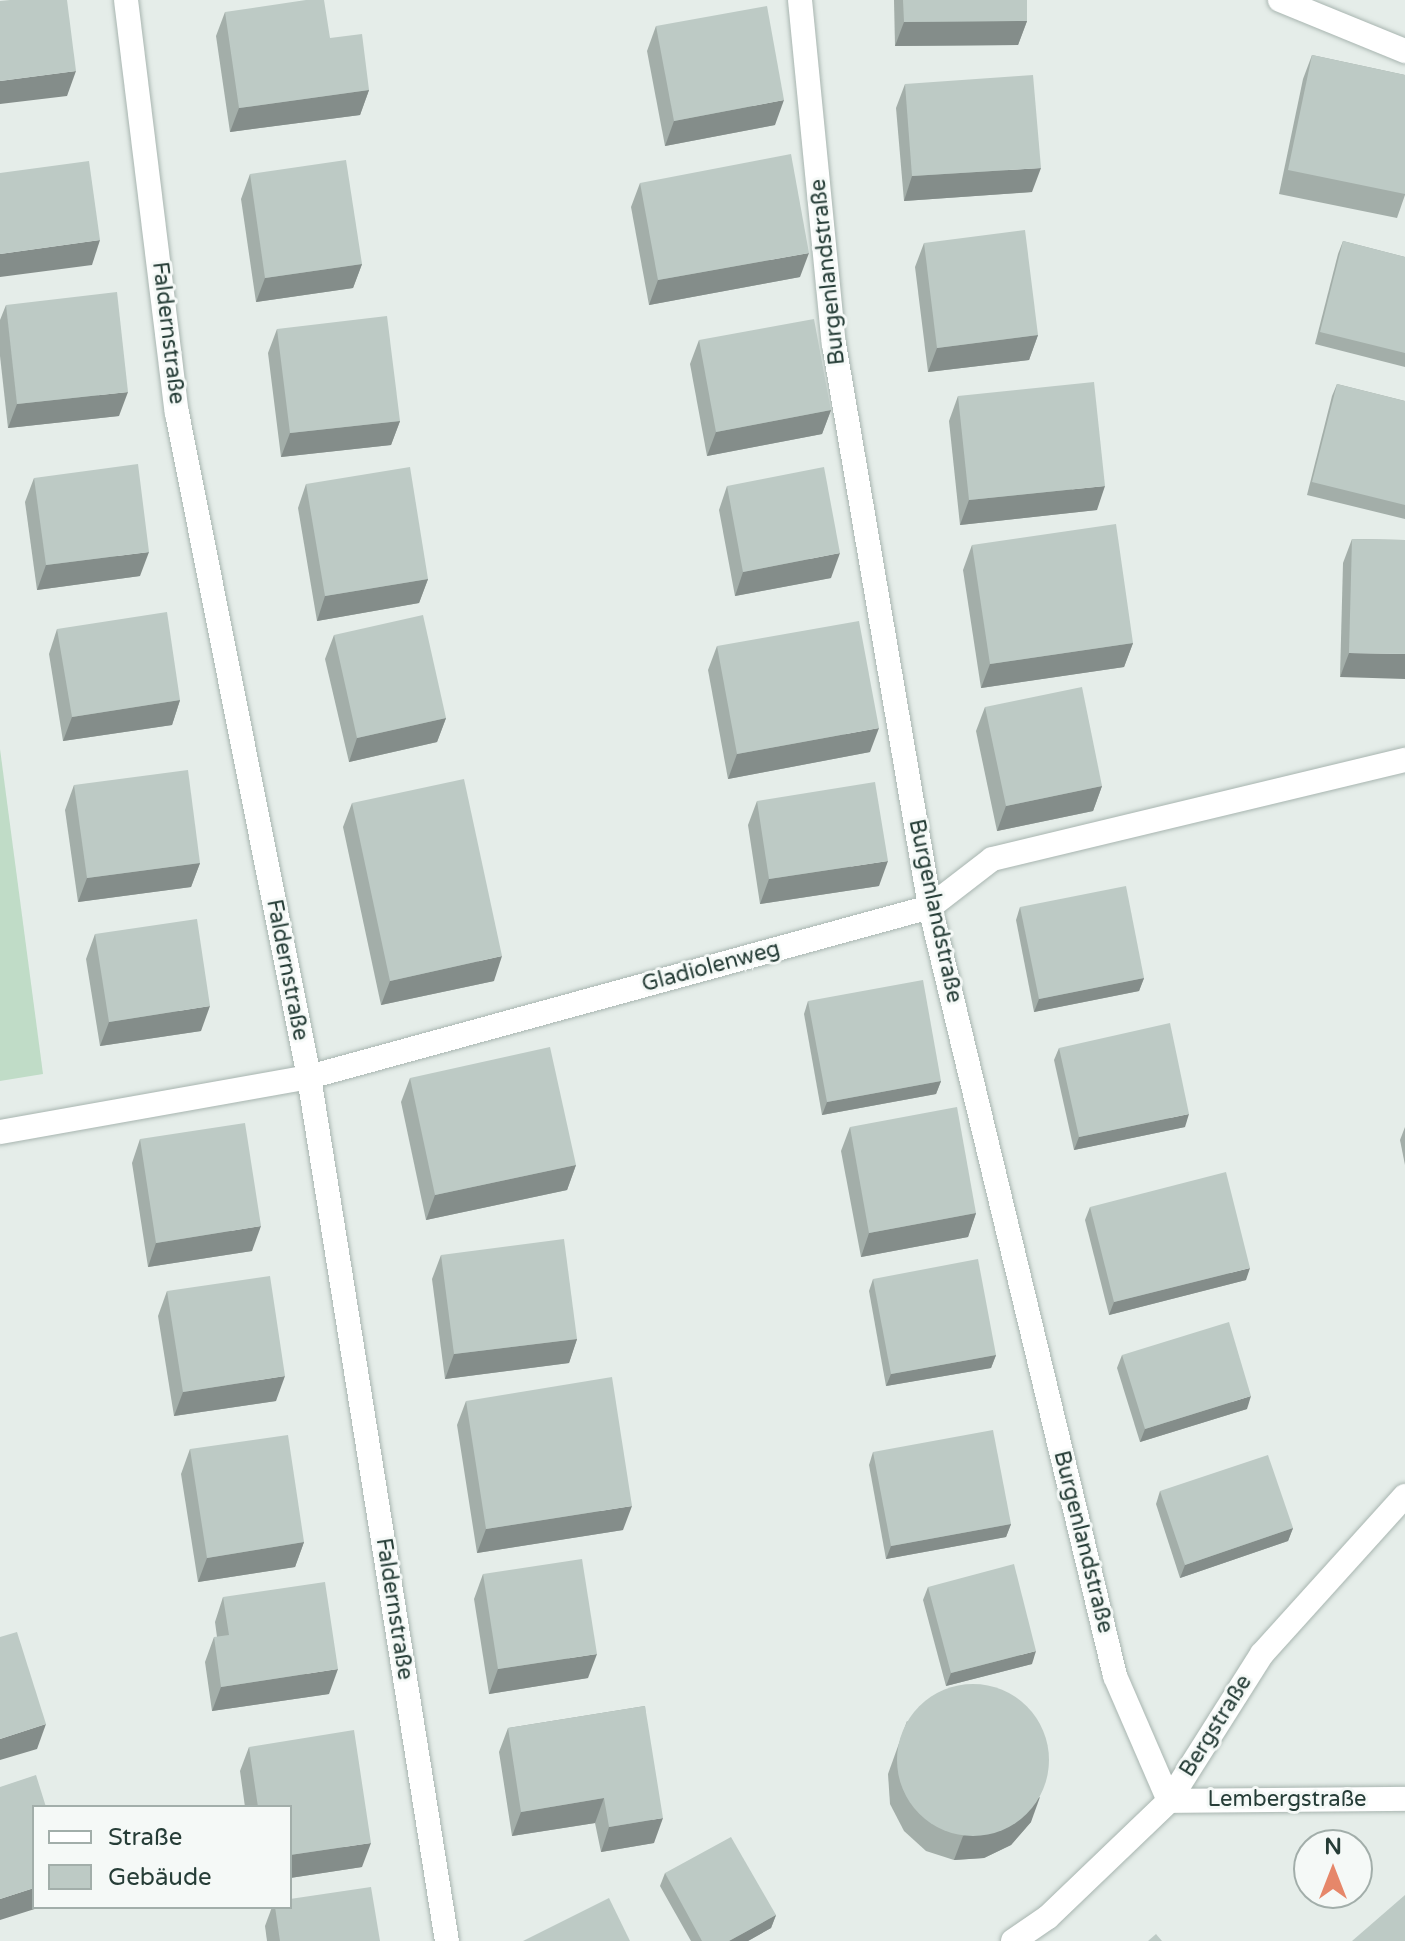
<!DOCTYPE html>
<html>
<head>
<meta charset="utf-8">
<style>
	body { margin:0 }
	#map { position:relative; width:1405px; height:1941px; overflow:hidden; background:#e5ede9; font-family:"Varela Round",sans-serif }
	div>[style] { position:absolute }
	.green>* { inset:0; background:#c0dcc7 }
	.roads { filter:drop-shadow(0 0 2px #a8b5b0) drop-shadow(0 0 2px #a8b5b0) }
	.minor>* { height:24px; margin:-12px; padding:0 12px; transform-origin:12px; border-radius:12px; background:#fff }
	.wall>* { inset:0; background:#a3aea9 }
	.shaded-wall>* { inset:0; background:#848d8a }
	.building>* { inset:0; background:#bdcac5 }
	.round { border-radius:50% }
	span { translate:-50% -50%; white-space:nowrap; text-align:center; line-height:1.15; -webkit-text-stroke:6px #f5f9f7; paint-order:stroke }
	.street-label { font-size:22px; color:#263d37 }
	.legend { position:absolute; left:32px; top:1805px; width:260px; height:104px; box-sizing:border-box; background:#f5f9f7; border:2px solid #a2aeaa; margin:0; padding:10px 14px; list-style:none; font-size:24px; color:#263d37 }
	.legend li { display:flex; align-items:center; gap:16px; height:40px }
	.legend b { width:40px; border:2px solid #a2aeaa }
	.north { position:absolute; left:1293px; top:1829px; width:80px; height:80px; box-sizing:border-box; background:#f5f9f7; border:2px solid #a2aeaa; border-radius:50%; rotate:0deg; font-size:22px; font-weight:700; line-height:32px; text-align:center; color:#263d37 }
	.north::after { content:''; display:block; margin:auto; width:28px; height:36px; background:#e6876a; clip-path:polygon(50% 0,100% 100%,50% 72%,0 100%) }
</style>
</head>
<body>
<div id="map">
	<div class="green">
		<i style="clip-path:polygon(0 749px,43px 1074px,0 1081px)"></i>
	</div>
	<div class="roads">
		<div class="minor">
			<i style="left:126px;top:0;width:416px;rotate:83deg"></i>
			<i style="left:177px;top:413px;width:677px;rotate:78.76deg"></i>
			<i style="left:309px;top:1077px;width:875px;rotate:80.93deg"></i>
			<i style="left:800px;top:0;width:346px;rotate:84.4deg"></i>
			<i style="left:834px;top:344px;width:571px;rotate:80.32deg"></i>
			<i style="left:930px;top:907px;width:791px;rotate:76.47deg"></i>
			<i style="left:1115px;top:1676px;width:136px;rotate:66.6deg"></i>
			<i style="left:1280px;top:0;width:135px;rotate:22.2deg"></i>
			<i style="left:0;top:1132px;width:314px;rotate:-10.1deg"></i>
			<i style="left:309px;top:1077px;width:644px;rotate:-15.31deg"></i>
			<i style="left:930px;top:907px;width:78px;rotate:-37.7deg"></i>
			<i style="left:992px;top:859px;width:425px;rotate:-13.5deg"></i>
			<i style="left:1169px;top:1801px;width:236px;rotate:-0.5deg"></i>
			<i style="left:1013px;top:1941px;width:42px;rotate:-34.4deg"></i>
			<i style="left:1048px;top:1917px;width:168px;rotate:-43.8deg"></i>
			<i style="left:1169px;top:1801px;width:174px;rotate:-57.7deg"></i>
			<i style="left:1262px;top:1654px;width:213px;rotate:-47.9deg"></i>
		</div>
	</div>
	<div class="wall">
		<i style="clip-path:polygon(894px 0,1027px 0,1027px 21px,1018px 45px,895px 46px)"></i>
		<i style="clip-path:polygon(225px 12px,330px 38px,369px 90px,360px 115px,230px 132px,216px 36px)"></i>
		<i style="clip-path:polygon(656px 26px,775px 125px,665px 146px,647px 51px)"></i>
		<i style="clip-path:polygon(1312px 55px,1405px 75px,1405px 195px,1397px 218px,1279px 194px,1303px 79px)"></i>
		<i style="clip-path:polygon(905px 84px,1032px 192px,904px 201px,896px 108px)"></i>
		<i style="clip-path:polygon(250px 174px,362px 264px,353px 288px,256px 302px,241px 199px)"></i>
		<i style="clip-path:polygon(640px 183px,800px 277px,649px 305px,631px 207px)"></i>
		<i style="clip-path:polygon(1343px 241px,1405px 257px,1405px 367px,1315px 344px,1338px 254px)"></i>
		<i style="clip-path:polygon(924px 243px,1038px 335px,1029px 360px,928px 372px,915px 267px)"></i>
		<i style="clip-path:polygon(6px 305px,119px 416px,8px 428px,0 356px,0 320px)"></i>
		<i style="clip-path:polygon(277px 329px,400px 421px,391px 445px,281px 457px,268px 353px)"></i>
		<i style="clip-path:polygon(699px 340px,831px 410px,822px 434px,707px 456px,690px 364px)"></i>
		<i style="clip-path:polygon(1337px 384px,1405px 401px,1405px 519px,1307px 495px,1332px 396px)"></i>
		<i style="clip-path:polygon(958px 396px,1097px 510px,960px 525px,949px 421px)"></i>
		<i style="clip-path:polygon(34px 478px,140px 576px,37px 590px,25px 502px)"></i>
		<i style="clip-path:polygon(306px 484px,428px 579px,419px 603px,317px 621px,298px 508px)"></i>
		<i style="clip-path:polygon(727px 486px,831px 578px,735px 596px,719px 510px)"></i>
		<i style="clip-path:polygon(1352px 539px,1405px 540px,1340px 677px,1343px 563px)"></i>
		<i style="clip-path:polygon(972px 545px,1133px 643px,1124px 667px,981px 688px,963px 570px)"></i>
		<i style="clip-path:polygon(57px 629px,180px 700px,172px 725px,63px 741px,49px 654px)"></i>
		<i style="clip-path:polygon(334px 635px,446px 718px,437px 742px,349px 762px,325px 659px)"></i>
		<i style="clip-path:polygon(717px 646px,870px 752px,728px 779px,708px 670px)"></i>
		<i style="clip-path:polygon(985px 707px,1102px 786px,1093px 811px,997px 831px,976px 731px)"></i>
		<i style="clip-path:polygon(74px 785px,200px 863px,191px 887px,78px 902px,65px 810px)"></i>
		<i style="clip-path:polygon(757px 801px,879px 886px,760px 904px,748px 825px)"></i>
		<i style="clip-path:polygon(352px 803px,494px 981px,381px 1005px,343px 827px)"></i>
		<i style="clip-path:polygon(1020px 907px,1144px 978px,1139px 991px,1034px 1012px,1016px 920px)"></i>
		<i style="clip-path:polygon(95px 934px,201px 1031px,100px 1046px,86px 959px)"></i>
		<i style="clip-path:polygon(808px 1001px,941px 1081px,936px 1094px,822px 1115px,804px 1014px)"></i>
		<i style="clip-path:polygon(1059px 1048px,1185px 1127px,1074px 1150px,1054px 1060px)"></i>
		<i style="clip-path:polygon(410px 1078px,576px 1165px,567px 1190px,426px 1220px,401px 1102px)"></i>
		<i style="clip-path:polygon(850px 1127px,976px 1213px,968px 1237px,861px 1257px,841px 1151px)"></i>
		<i style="clip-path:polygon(1405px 1127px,1405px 1165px,1400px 1140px)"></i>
		<i style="clip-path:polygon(140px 1139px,252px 1251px,148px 1267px,132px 1163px)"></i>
		<i style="clip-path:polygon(1090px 1207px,1246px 1280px,1109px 1315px,1085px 1220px)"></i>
		<i style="clip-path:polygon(441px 1255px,577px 1339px,569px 1363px,445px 1379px,432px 1279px)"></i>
		<i style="clip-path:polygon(873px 1279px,996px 1355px,991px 1368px,886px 1386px,869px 1291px)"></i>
		<i style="clip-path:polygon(167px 1291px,276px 1401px,174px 1416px,158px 1316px)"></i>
		<i style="clip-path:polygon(1122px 1355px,1247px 1409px,1140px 1442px,1117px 1368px)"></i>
		<i style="clip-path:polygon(466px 1401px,623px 1530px,477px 1553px,457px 1425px)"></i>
		<i style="clip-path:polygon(190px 1449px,304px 1542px,295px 1567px,198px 1582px,181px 1474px)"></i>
		<i style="clip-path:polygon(873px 1452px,1011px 1524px,1006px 1537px,886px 1559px,869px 1465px)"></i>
		<i style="clip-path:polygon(1160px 1491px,1293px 1528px,1288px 1541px,1180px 1578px,1156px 1504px)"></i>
		<i style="clip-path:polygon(483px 1574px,588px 1678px,489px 1694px,474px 1599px)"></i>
		<i style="clip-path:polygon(928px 1587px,1032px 1664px,946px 1686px,923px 1600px)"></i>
		<i style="clip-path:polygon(223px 1597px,329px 1694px,212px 1711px,205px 1662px,214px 1637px,217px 1637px,215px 1622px)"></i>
		<i style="clip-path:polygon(645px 1706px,654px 1843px,601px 1852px,595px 1823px,512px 1836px,499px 1752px,508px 1728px)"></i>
		<i style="clip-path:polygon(907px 1721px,1031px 1822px,1011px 1845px,984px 1858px,954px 1860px,926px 1851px,904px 1831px,890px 1804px,888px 1774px)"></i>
		<i style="clip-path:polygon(249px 1747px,362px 1867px,290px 1878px,290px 1807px,245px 1807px,240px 1771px)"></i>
		<i style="clip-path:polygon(665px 1873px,776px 1915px,771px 1928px,748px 1941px,691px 1941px,660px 1886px)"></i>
		<i style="clip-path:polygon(272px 1907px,290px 1907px,380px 1941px,267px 1941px,265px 1926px)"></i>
	</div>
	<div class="shaded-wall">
		<i style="clip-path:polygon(1027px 21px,1018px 45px,895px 46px,904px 22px)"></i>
		<i style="clip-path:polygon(76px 71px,67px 96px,0 104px,0 81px)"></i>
		<i style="clip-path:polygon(369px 90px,360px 115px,230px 132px,239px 108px)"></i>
		<i style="clip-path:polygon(784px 100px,775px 125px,665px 146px,674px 121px)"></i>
		<i style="clip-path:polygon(1041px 168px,1032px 192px,904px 201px,912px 176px)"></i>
		<i style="clip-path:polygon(100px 240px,92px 265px,0 277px,0 254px)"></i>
		<i style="clip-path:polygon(809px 253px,800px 277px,649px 305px,658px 280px)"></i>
		<i style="clip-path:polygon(362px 264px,353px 288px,256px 302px,265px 278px)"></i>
		<i style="clip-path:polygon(1038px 335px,1029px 360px,928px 372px,937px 348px)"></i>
		<i style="clip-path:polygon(128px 392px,119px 416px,8px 428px,17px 404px)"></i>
		<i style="clip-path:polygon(831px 410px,822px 434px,707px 456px,716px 432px)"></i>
		<i style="clip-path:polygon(400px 421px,391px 445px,281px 457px,290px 433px)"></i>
		<i style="clip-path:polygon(1105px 486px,1097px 510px,960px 525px,969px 500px)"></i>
		<i style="clip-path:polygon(149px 552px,140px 576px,37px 590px,46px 565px)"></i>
		<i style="clip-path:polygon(840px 553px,831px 578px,735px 596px,743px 572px)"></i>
		<i style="clip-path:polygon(428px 579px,419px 603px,317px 621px,325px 596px)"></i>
		<i style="clip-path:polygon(1133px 643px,1124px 667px,981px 688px,990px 664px)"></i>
		<i style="clip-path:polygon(1349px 653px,1405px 654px,1405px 679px,1340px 677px)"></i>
		<i style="clip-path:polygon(180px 700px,172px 725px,63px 741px,72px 717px)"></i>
		<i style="clip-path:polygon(446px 718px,437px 742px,349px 762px,357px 738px)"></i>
		<i style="clip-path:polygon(879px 728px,870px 752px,728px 779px,737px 754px)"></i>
		<i style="clip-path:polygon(1102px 786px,1093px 811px,997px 831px,1006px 806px)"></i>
		<i style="clip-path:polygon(888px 861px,879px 886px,760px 904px,769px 879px)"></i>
		<i style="clip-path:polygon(200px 863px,191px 887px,78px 902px,87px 878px)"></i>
		<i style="clip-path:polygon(502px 956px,494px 981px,381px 1005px,390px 981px)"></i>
		<i style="clip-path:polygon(1144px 978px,1139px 991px,1034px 1012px,1039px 999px)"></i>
		<i style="clip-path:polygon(210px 1006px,201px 1031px,100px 1046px,109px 1022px)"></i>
		<i style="clip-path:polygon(941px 1081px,936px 1094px,822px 1115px,827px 1102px)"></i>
		<i style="clip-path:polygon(1189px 1114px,1185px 1127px,1074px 1150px,1079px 1137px)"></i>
		<i style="clip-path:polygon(576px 1165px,567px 1190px,426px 1220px,435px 1195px)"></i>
		<i style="clip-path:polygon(976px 1213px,968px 1237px,861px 1257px,869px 1233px)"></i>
		<i style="clip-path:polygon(261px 1226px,252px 1251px,148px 1267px,156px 1243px)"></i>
		<i style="clip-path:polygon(1250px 1268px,1246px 1280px,1109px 1315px,1114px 1302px)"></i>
		<i style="clip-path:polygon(577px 1339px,569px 1363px,445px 1379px,454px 1354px)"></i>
		<i style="clip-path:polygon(996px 1355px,991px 1368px,886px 1386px,891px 1374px)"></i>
		<i style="clip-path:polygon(285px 1376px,276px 1401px,174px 1416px,183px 1392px)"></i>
		<i style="clip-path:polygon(1251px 1396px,1247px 1409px,1140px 1442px,1145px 1429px)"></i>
		<i style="clip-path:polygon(632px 1506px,623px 1530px,477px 1553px,486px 1529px)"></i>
		<i style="clip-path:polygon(1011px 1524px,1006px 1537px,886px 1559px,891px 1546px)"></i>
		<i style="clip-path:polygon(1293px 1528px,1288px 1541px,1180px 1578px,1185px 1565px)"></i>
		<i style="clip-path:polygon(304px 1542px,295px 1567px,198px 1582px,207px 1558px)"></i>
		<i style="clip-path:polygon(1036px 1651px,1032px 1664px,946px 1686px,951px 1673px)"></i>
		<i style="clip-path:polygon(597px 1654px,588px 1678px,489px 1694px,498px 1669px)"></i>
		<i style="clip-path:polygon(338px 1669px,329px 1694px,212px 1711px,221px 1687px)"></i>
		<i style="clip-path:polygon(46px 1724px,37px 1749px,0 1760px,0 1739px)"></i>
		<i style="clip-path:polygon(1040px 1797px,1031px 1822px,1011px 1845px,984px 1858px,954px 1860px,963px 1836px)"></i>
		<i style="clip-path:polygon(604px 1798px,595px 1823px,512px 1836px,521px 1812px)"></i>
		<i style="clip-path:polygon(663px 1818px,654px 1843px,601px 1852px,609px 1827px)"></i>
		<i style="clip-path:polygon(371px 1843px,362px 1867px,290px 1878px,290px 1855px)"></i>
		<i style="clip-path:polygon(34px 1888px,34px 1907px,41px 1907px,0 1920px,0 1899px)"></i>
		<i style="clip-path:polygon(776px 1915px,771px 1928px,748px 1941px,729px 1941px)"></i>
	</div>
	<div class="building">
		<i style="clip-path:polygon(10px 0,67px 0,76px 71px,0 81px,0 1px)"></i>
		<i style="clip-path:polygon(306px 0,324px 0,330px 38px,362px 34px,369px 90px,239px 108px,225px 12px)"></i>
		<i style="clip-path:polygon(903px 0,1027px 0,1027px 21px,904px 22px)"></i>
		<i style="clip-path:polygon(767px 6px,784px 100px,674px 121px,656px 26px)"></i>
		<i style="clip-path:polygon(1312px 55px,1405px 75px,1405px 194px,1288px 170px)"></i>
		<i style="clip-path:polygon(1033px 75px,1041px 168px,912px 176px,905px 84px)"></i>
		<i style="clip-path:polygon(791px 154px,809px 253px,658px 280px,640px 183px)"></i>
		<i style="clip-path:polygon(346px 160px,362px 264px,265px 278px,250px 174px)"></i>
		<i style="clip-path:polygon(89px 161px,100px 240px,0 254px,0 173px)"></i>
		<i style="clip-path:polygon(1025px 230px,1038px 335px,937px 348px,924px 243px)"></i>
		<i style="clip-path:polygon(1343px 241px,1405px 257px,1405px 353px,1320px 332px)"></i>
		<i style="clip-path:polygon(117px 292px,128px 392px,17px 404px,6px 305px)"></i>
		<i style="clip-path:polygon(387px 316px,400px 421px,290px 433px,277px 329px)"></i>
		<i style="clip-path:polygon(814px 319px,831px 410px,716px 432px,699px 340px)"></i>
		<i style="clip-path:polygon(1094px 382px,1105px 486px,969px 500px,958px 396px)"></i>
		<i style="clip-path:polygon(1337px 384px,1405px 401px,1405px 505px,1312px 482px)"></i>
		<i style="clip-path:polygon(138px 464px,149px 552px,46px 565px,34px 478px)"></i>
		<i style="clip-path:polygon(410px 467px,428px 579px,325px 596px,306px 484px)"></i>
		<i style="clip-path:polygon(824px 467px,840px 553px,743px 572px,727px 486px)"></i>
		<i style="clip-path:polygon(1116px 524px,1133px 643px,990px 664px,972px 545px)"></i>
		<i style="clip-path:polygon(1352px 539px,1405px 540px,1405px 654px,1349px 653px)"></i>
		<i style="clip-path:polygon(167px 612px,180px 700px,72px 717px,57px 629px)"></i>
		<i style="clip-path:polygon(423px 615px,446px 718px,357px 738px,334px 635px)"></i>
		<i style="clip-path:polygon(859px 621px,879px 728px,737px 754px,717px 646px)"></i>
		<i style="clip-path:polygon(1082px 687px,1102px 786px,1006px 806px,985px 707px)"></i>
		<i style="clip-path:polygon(188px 770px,200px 863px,87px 878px,74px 785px)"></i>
		<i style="clip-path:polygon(464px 779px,502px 956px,390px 981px,352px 803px)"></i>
		<i style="clip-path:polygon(875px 782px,888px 861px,769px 879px,757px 801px)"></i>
		<i style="clip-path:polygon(1126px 886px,1144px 978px,1039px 999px,1020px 907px)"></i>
		<i style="clip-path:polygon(197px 919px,210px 1006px,109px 1022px,95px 934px)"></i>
		<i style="clip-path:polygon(923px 980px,941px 1081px,827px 1102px,808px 1001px)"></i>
		<i style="clip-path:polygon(1170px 1023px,1189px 1114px,1079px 1137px,1059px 1048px)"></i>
		<i style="clip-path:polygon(550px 1047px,576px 1165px,435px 1195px,410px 1078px)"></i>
		<i style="clip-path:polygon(957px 1107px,976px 1213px,869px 1233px,850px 1127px)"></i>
		<i style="clip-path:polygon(245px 1123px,261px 1226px,156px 1243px,140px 1139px)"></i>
		<i style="clip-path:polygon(1226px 1172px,1250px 1268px,1114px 1302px,1090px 1207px)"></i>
		<i style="clip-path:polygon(564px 1239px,577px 1339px,454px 1354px,441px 1255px)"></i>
		<i style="clip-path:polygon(978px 1259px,996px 1355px,891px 1374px,873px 1279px)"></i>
		<i style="clip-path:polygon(270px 1276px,285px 1376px,183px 1392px,167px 1291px)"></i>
		<i style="clip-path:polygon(1229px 1322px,1251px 1396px,1145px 1429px,1122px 1355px)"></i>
		<i style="clip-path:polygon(612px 1377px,632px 1506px,486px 1529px,466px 1401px)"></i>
		<i style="clip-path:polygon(993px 1430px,1011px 1524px,891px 1546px,873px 1452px)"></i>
		<i style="clip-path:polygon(288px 1435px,304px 1542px,207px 1558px,190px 1449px)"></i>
		<i style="clip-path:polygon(1268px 1455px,1293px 1528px,1185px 1565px,1160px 1491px)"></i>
		<i style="clip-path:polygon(582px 1559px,597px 1654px,498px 1669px,483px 1574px)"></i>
		<i style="clip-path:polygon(1014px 1564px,1036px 1651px,951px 1673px,928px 1587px)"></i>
		<i style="clip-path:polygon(325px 1582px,338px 1669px,221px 1687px,214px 1637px,229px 1635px,223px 1597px)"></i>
		<i style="clip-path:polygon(17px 1632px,46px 1724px,0 1739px,0 1637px)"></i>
		<i class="round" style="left:897px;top:1684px;width:152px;height:152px"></i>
		<i style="clip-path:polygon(645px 1706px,663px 1818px,609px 1827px,604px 1798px,521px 1812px,508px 1728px)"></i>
		<i style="clip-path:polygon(354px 1730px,371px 1843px,290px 1855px,290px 1807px,258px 1807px,249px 1747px)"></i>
		<i style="clip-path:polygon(36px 1775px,46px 1807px,34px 1807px,34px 1888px,0 1899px,0 1787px)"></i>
		<i style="clip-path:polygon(731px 1837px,776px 1915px,729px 1941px,702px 1941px,665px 1873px)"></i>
		<i style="clip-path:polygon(371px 1887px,380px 1941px,280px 1941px,275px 1907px,290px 1907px,290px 1899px)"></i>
		<i style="clip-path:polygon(1405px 1895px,1405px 1941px,1352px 1941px)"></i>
		<i style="clip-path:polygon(609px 1898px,630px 1941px,523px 1941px)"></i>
		<i style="clip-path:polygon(1156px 1934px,1162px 1941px,1148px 1941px)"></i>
	</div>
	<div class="street-label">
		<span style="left:828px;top:272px;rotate:-96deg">Burgenlandstraße</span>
		<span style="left:168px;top:333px;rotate:83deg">Faldernstraße</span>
		<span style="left:935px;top:911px;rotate:78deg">Burgenlandstraße</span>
		<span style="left:711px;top:967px;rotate:-15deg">Gladiolenweg</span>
		<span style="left:287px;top:970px;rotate:79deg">Faldernstraße</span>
		<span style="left:1083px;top:1542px;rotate:76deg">Burgenlandstraße</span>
		<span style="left:394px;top:1609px;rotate:81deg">Faldernstraße</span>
		<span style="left:1216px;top:1726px;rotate:-58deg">Bergstraße</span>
		<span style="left:1287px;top:1800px">Lembergstraße</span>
	</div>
	<ul class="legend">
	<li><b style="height:10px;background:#fff"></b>Straße</li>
	<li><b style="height:22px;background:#bdcac5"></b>Gebäude</li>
	</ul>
	<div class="north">N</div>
</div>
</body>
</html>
